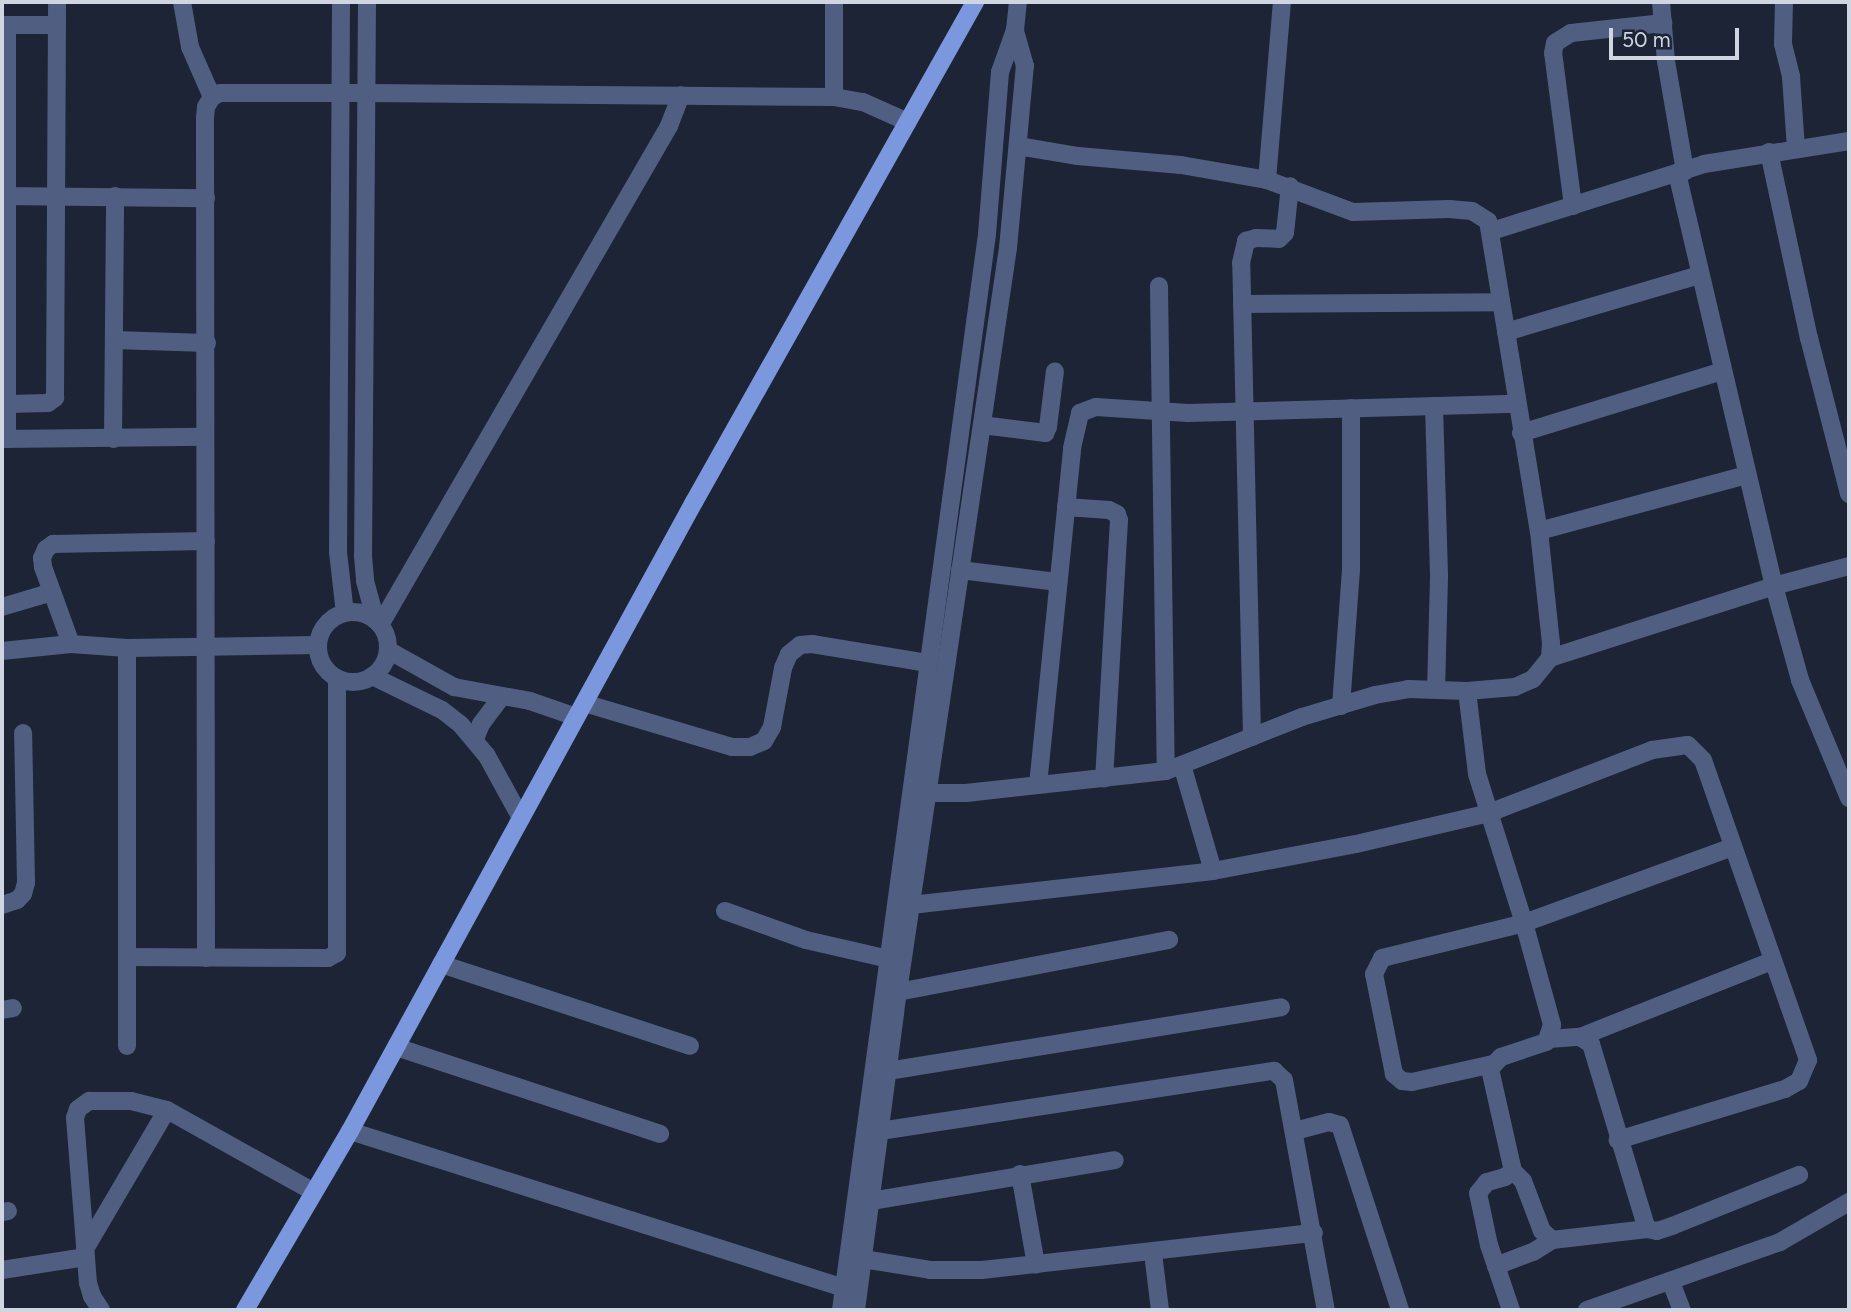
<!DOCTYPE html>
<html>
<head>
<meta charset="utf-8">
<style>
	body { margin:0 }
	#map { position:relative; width:1851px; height:1312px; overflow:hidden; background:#1c2436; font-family:Figtree,sans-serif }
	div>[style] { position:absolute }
	.minor>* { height:18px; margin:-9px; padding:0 9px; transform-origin:9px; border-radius:9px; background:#505f81 }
	.minor>.ring { margin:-9px; padding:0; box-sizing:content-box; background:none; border:18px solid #505f81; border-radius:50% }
	.major>* { height:18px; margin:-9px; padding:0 9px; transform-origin:9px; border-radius:9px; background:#7b98de }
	span { translate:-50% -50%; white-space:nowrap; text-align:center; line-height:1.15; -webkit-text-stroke:7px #1c2436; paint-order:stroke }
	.frame { position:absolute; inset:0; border:4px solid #cfd5e1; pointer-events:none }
	.scale { position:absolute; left:1609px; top:28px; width:130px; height:32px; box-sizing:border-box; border:4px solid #cfd5e1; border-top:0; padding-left:9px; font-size:21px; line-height:24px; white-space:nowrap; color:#cfd5e1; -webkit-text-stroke:5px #1c2436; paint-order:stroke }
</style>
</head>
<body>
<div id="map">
	<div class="minor">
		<i style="left:182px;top:2px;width:46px;rotate:79.9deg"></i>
		<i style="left:190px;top:47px;width:55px;rotate:66.3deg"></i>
		<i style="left:341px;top:2px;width:550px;rotate:90.31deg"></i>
		<i style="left:338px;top:552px;width:61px;rotate:83.5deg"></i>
		<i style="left:367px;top:2px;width:554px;rotate:90.41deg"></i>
		<i style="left:363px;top:556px;width:25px;rotate:85deg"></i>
		<i style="left:365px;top:581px;width:41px;rotate:74.6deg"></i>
		<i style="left:1661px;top:2px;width:59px;rotate:85.2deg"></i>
		<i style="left:1666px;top:61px;width:112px;rotate:80.2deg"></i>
		<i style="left:1784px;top:2px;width:42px;rotate:91.4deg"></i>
		<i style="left:1783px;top:44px;width:34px;rotate:76deg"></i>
		<i style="left:1791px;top:77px;width:71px;rotate:86deg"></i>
		<i style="left:2px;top:25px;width:55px"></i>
		<i style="left:834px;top:97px;width:95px;rotate:-90deg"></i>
		<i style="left:1018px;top:146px;width:61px;rotate:9.5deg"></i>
		<i style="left:1078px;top:156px;width:103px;rotate:5deg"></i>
		<i style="left:1181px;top:165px;width:87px;rotate:9.9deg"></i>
		<i style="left:1267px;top:180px;width:92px;rotate:20.4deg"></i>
		<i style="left:1353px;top:212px;width:96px;rotate:-1.8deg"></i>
		<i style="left:1449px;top:209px;width:23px;rotate:5deg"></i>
		<i style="left:1472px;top:211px;width:19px;rotate:32deg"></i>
		<i style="left:1488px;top:221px;width:314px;rotate:80.7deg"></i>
		<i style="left:1539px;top:531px;width:113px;rotate:83.9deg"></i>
		<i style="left:1551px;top:643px;width:15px;rotate:94deg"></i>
		<i style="left:1550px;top:658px;width:27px;rotate:129deg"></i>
		<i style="left:1533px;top:679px;width:20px;rotate:156deg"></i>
		<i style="left:1515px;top:687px;width:48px;rotate:175.2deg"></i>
		<i style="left:1769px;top:152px;width:190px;rotate:77.9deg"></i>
		<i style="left:1809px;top:338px;width:161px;rotate:75.6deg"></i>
		<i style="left:1677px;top:173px;width:424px;rotate:76.8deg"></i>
		<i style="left:1774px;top:586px;width:98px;rotate:74.5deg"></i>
		<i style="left:1800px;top:680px;width:128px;rotate:67.4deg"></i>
		<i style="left:1267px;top:180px;width:179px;rotate:-85.2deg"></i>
		<i style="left:2px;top:196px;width:204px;rotate:0.6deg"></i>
		<i style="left:1573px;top:206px;width:154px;rotate:-97.4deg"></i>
		<i style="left:1553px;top:53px;width:10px;rotate:-79deg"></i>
		<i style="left:1555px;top:43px;width:19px;rotate:-32deg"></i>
		<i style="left:1571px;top:33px;width:93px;rotate:-6.2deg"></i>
		<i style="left:1492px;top:231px;width:222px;rotate:-17.5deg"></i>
		<i style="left:1704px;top:164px;width:147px;rotate:-9deg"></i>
		<i style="left:1159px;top:286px;width:485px;rotate:89.2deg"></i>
		<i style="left:1242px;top:304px;width:259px;rotate:-0.4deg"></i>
		<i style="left:1506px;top:332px;width:202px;rotate:-16.4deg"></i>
		<i style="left:114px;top:340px;width:93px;rotate:1.8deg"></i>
		<i style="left:7px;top:404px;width:41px;rotate:-1.4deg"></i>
		<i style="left:48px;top:403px;width:9px;rotate:-36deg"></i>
		<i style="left:55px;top:398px;width:396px;rotate:-89.7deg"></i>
		<i style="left:1434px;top:406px;width:171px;rotate:88.3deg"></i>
		<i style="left:1439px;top:577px;width:111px;rotate:91.5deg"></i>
		<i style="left:982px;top:425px;width:64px;rotate:7.2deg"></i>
		<i style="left:1045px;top:433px;width:7px;rotate:-63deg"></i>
		<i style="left:1048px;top:427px;width:56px;rotate:-82.9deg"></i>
		<i style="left:1521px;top:433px;width:210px;rotate:-17.1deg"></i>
		<i style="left:2px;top:439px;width:203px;rotate:-0.6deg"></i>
		<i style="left:7px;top:439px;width:414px;rotate:-90deg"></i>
		<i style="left:113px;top:439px;width:243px;rotate:-89.5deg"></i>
		<i style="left:1066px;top:507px;width:43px;rotate:4deg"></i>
		<i style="left:1109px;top:510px;width:9px;rotate:27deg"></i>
		<i style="left:1117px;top:514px;width:6px;rotate:72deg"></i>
		<i style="left:1119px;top:520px;width:259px;rotate:93.3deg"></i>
		<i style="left:1539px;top:531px;width:214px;rotate:-15.1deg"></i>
		<i style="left:960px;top:570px;width:99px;rotate:7deg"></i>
		<i style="left:2px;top:607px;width:52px;rotate:-16.7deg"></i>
		<i class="ring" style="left:318px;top:612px;width:52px;height:52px"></i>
		<i style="left:380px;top:625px;width:577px;rotate:-59.92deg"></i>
		<i style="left:669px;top:126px;width:33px;rotate:-69deg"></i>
		<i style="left:71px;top:644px;width:82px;rotate:-110deg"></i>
		<i style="left:43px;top:567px;width:9px;rotate:-96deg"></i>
		<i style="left:42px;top:558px;width:10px;rotate:-66deg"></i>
		<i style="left:46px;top:549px;width:9px;rotate:-36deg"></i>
		<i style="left:53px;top:544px;width:153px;rotate:-1.1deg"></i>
		<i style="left:388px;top:650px;width:76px;rotate:29.3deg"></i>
		<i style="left:454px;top:687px;width:77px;rotate:10.4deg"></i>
		<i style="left:530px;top:701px;width:49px;rotate:19.2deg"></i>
		<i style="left:2px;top:651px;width:69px;rotate:-5.8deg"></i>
		<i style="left:71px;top:644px;width:56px;rotate:4.1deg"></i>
		<i style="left:127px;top:648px;width:191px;rotate:-0.9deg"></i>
		<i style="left:1550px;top:658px;width:235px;rotate:-17.8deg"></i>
		<i style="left:1774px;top:586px;width:78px;rotate:-14.9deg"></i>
		<i style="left:372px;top:676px;width:78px;rotate:25.9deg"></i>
		<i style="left:442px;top:710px;width:24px;rotate:38deg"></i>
		<i style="left:461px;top:725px;width:40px;rotate:50deg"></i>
		<i style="left:487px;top:756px;width:71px;rotate:61.3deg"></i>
		<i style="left:584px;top:703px;width:154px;rotate:16.6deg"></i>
		<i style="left:732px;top:747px;width:18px"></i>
		<i style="left:750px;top:747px;width:15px;rotate:-23deg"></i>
		<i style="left:764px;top:741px;width:16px;rotate:-60deg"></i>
		<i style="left:772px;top:727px;width:60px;rotate:-79.4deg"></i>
		<i style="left:783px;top:668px;width:15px;rotate:-67deg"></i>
		<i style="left:789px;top:654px;width:14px;rotate:-39deg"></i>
		<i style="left:800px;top:645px;width:12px;rotate:-5deg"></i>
		<i style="left:812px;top:644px;width:118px;rotate:9.3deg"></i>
		<i style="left:1341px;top:706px;width:137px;rotate:-85.8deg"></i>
		<i style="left:1351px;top:569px;width:161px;rotate:-90deg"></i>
		<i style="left:1252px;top:737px;width:474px;rotate:-91.3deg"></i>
		<i style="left:1241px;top:263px;width:23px;rotate:-77deg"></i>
		<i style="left:1246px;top:241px;width:10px;rotate:-17deg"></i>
		<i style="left:1256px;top:238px;width:23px;rotate:2deg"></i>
		<i style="left:1279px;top:239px;width:8px;rotate:-45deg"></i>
		<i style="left:1285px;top:233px;width:47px;rotate:-83.9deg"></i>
		<i style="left:475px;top:739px;width:16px;rotate:-68deg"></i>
		<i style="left:481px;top:724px;width:35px;rotate:-53deg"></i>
		<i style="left:1182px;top:765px;width:110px;rotate:73.7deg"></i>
		<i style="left:1038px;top:785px;width:339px;rotate:-84.2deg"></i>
		<i style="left:1072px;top:448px;width:36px;rotate:-77deg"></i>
		<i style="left:1080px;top:413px;width:17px;rotate:-21deg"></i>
		<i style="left:1096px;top:407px;width:92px;rotate:3.7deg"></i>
		<i style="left:1188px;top:413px;width:328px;rotate:-1.6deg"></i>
		<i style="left:918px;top:793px;width:48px"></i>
		<i style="left:966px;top:793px;width:201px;rotate:-6.3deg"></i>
		<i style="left:1166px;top:771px;width:146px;rotate:-21.7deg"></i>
		<i style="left:1302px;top:717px;width:76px;rotate:-16.8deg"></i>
		<i style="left:1375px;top:695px;width:34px;rotate:-10deg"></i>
		<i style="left:1408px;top:689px;width:59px;rotate:1.9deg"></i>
		<i style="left:1467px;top:691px;width:84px;rotate:83.1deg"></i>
		<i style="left:1477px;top:774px;width:156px;rotate:72.5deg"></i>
		<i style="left:1524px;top:923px;width:106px;rotate:74.6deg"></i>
		<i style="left:1552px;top:1025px;width:18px;rotate:109deg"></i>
		<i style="left:1546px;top:1042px;width:47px;rotate:161.6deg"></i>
		<i style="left:1501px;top:1057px;width:16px;rotate:133deg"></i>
		<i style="left:1490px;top:1069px;width:105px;rotate:77.3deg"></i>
		<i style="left:1513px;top:1171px;width:10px;rotate:143deg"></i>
		<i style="left:1505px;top:1177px;width:19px;rotate:164deg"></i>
		<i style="left:1487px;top:1182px;width:14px;rotate:129deg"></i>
		<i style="left:1478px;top:1193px;width:53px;rotate:78.1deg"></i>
		<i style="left:1489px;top:1245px;width:69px;rotate:71.3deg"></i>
		<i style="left:2px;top:905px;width:16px;rotate:-18deg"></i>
		<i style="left:17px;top:900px;width:8px;rotate:-45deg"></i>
		<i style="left:23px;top:894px;width:11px;rotate:-75deg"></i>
		<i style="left:26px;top:883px;width:150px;rotate:-91.1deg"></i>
		<i style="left:911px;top:905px;width:304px;rotate:-6.4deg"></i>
		<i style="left:1213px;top:871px;width:146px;rotate:-10.7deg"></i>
		<i style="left:1356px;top:844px;width:137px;rotate:-13.1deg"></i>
		<i style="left:1489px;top:813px;width:175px;rotate:-21.1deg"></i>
		<i style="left:1652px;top:750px;width:36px;rotate:-8deg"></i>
		<i style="left:1688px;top:745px;width:21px;rotate:45deg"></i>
		<i style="left:1703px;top:760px;width:318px;rotate:70.7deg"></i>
		<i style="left:1808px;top:1060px;width:23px;rotate:113deg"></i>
		<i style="left:1799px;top:1081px;width:16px;rotate:150deg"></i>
		<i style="left:1785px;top:1089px;width:175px;rotate:163deg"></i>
		<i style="left:725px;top:911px;width:86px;rotate:19.7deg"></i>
		<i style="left:806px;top:940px;width:85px;rotate:12.9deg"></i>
		<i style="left:127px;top:957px;width:201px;rotate:0.3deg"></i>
		<i style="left:328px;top:958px;width:10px;rotate:-29deg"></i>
		<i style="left:337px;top:953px;width:275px;rotate:-90deg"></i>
		<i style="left:206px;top:958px;width:840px;rotate:-90.07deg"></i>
		<i style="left:205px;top:118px;width:11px;rotate:-85deg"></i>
		<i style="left:206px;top:107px;width:12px;rotate:-59deg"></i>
		<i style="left:212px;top:97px;width:9px;rotate:-27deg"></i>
		<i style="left:220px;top:93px;width:147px"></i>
		<i style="left:367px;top:93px;width:467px;rotate:0.5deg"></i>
		<i style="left:834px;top:97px;width:29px;rotate:10deg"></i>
		<i style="left:863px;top:102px;width:49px;rotate:24deg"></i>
		<i style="left:441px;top:964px;width:262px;rotate:18.2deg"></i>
		<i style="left:898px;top:992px;width:276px;rotate:-10.9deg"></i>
		<i style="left:2px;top:1010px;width:11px;rotate:-10deg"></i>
		<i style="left:1580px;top:1037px;width:206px;rotate:-21.6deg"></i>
		<i style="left:1549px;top:1039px;width:31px;rotate:-4deg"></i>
		<i style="left:1580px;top:1037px;width:13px;rotate:32deg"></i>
		<i style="left:1591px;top:1044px;width:193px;rotate:73.2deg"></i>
		<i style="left:1647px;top:1229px;width:10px;rotate:11deg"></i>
		<i style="left:1657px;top:1231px;width:16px;rotate:-18deg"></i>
		<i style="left:1672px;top:1226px;width:137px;rotate:-21.9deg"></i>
		<i style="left:127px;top:1046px;width:398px;rotate:-90deg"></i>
		<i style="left:396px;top:1047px;width:278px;rotate:18.2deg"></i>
		<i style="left:1493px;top:1064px;width:83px;rotate:167.5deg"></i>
		<i style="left:1412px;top:1082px;width:10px;rotate:-174deg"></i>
		<i style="left:1402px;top:1081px;width:11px;rotate:-139deg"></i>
		<i style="left:1394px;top:1074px;width:102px;rotate:-101.3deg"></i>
		<i style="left:1374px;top:974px;width:18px;rotate:-63deg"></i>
		<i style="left:1382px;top:958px;width:146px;rotate:-13.8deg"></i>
		<i style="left:1524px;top:923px;width:222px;rotate:-20deg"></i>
		<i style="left:888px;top:1071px;width:398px;rotate:-9.2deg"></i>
		<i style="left:350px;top:1131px;width:518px;rotate:17.63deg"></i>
		<i style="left:880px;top:1131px;width:399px;rotate:-8.7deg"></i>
		<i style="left:1274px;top:1071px;width:13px;rotate:42deg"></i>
		<i style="left:1284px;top:1080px;width:234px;rotate:79.7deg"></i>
		<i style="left:1295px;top:1131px;width:35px;rotate:-15deg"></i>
		<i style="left:1329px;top:1122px;width:11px;rotate:15deg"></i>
		<i style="left:1340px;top:1125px;width:194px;rotate:72deg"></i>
		<i style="left:1513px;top:1171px;width:14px;rotate:45deg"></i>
		<i style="left:1523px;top:1181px;width:53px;rotate:69.2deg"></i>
		<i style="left:1542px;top:1231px;width:13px;rotate:42deg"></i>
		<i style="left:1552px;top:1240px;width:96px;rotate:-6.6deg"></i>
		<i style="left:1020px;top:1174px;width:92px;rotate:80deg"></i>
		<i style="left:871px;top:1201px;width:247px;rotate:-9.5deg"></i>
		<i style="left:2px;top:1212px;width:6px;rotate:-9deg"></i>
		<i style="left:85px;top:1249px;width:161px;rotate:-59.5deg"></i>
		<i style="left:1153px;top:1253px;width:57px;rotate:83deg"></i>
		<i style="left:863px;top:1259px;width:68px;rotate:9.3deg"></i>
		<i style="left:930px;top:1270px;width:52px"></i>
		<i style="left:982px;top:1270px;width:334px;rotate:-6.4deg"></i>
		<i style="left:1496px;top:1266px;width:40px;rotate:-21deg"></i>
		<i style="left:1533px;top:1252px;width:22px;rotate:-32deg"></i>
		<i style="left:2px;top:1270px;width:85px;rotate:-8.8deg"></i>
		<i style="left:1671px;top:1282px;width:30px;rotate:69deg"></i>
		<i style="left:101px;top:1310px;width:17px;rotate:-123deg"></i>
		<i style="left:92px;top:1296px;width:14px;rotate:-107deg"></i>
		<i style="left:88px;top:1283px;width:166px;rotate:-94.5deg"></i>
		<i style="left:75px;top:1118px;width:9px;rotate:-72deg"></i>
		<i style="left:78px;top:1109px;width:14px;rotate:-36deg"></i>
		<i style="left:89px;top:1101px;width:42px"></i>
		<i style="left:131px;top:1101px;width:37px;rotate:14deg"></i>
		<i style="left:167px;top:1110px;width:168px;rotate:29.2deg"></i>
		<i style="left:841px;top:1310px;width:1086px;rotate:-82.27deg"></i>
		<i style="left:987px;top:234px;width:163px;rotate:-85.4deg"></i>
		<i style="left:1000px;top:72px;width:45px;rotate:-70.3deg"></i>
		<i style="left:1015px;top:30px;width:28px;rotate:-84deg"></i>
		<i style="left:856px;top:1310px;width:301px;rotate:-82.5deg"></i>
		<i style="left:895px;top:1012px;width:772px;rotate:-81.59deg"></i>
		<i style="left:1008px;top:248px;width:183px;rotate:-84.7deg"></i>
		<i style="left:1025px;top:66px;width:37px;rotate:-106deg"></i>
		<i style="left:1587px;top:1310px;width:205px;rotate:-19.4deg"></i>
		<i style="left:1780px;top:1242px;width:80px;rotate:-30.1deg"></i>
	</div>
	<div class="major">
		<i style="left:245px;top:1310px;width:208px;rotate:-59.6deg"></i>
		<i style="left:350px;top:1131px;width:717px;rotate:-61.33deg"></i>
		<i style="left:694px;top:502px;width:574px;rotate:-60.66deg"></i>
	</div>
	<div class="frame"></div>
	<div class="scale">50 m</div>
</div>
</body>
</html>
